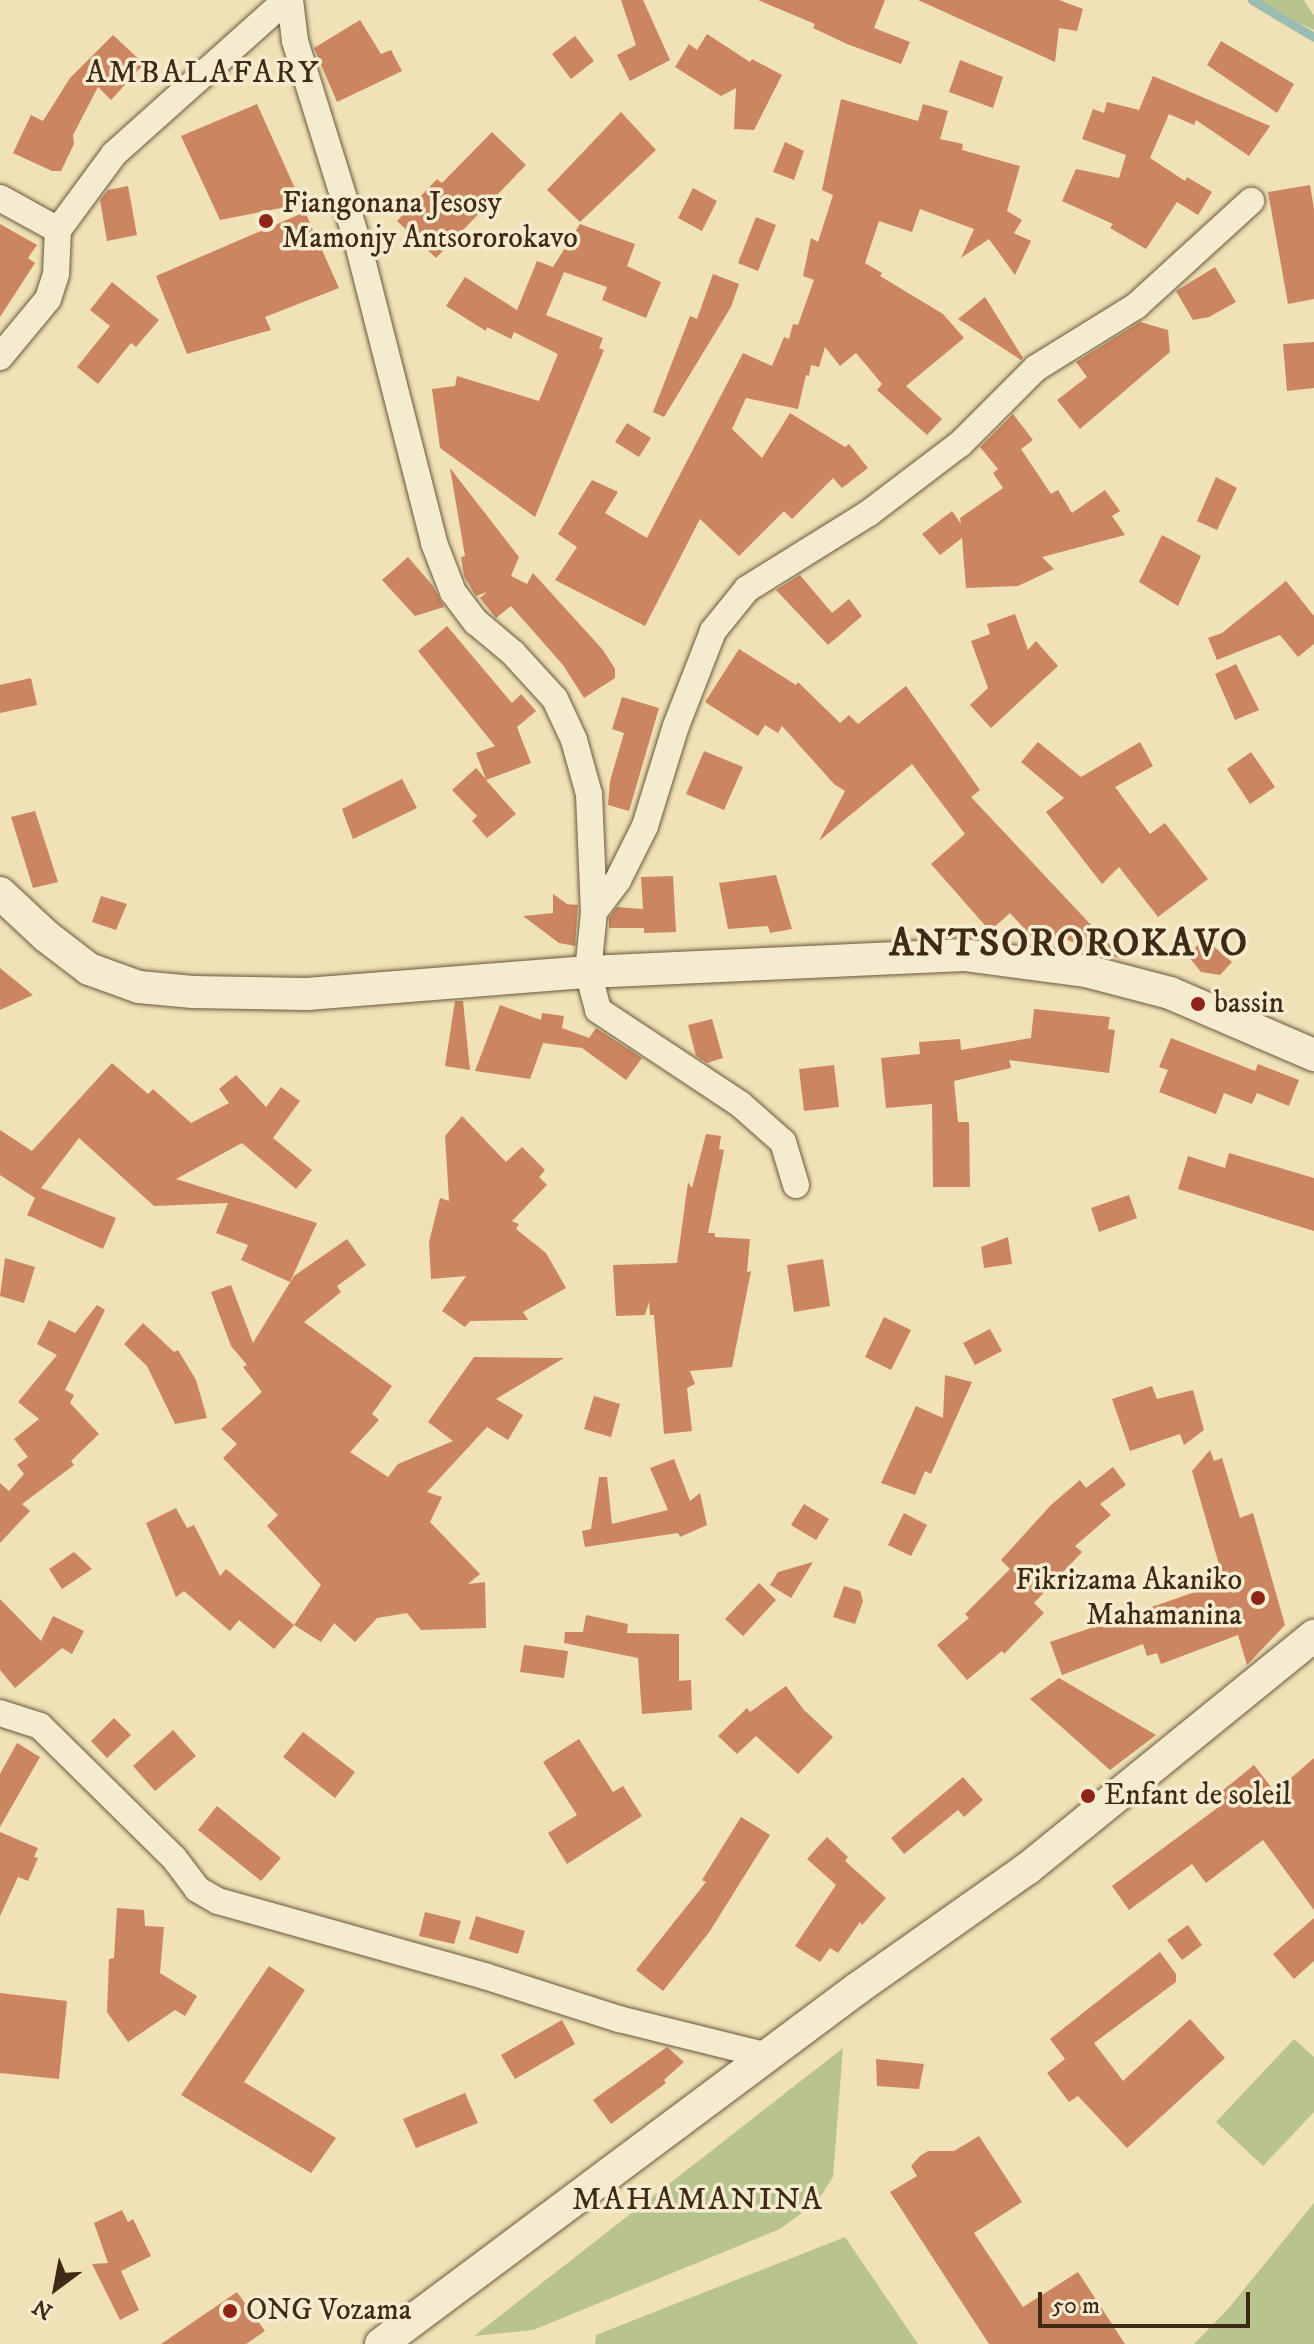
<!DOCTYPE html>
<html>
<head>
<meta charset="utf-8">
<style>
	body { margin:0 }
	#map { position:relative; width:1314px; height:2344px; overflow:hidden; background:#f0e2b6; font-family:"IM FELL DW Pica",serif }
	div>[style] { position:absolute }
	.green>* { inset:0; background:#b9c38e }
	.stream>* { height:9px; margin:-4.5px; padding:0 4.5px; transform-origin:4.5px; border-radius:4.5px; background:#9abdb1 }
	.building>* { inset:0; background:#cb8560 }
	.roads { filter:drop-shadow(0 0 2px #6b583d) drop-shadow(0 0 2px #6b583d) }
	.minor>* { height:26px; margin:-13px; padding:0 13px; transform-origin:13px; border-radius:13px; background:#f5ecd0 }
	.tertiary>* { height:32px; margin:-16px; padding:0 16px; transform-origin:16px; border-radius:16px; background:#f5ecd0 }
	.dots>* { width:22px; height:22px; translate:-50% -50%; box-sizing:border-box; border:4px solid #f5ecd0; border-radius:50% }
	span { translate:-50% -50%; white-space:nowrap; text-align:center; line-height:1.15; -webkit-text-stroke:7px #f5ecd0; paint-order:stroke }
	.poi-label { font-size:30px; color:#3f2a15 }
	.left { translate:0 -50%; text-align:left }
	.right { translate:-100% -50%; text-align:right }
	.neighbourhood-label { font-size:32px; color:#3f2a15; letter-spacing:2px }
	.district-label { font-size:38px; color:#3f2a15; font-weight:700; letter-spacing:2px }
	.north { position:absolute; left:16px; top:2248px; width:80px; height:80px; -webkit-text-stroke:6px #f5ecd0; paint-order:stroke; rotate:212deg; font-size:22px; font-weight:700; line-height:32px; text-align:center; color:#3f2a15 }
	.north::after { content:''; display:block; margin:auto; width:28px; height:36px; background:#3f2a15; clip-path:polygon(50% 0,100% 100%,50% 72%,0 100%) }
	.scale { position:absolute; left:1038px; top:2292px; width:212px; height:36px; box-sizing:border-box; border:4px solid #3f2a15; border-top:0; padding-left:10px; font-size:24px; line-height:28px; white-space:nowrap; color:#3f2a15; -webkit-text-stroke:6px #f5ecd0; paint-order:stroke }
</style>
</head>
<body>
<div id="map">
	<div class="green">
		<i style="clip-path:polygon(1251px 0,1304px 0,1314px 16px,1314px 30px)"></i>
		<i style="clip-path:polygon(1294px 2039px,1314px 2057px,1314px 2112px,1263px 2166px,1216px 2122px)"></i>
		<i style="clip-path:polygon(843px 2048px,833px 2177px,817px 2202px,780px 2229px,533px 2330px,474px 2336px)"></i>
		<i style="clip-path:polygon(1314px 2203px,1314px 2344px,1194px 2344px,1228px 2309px)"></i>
		<i style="clip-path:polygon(845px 2237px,918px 2344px,595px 2344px,596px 2335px)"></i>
	</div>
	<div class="stream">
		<i style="left:1252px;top:0;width:72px;rotate:30.8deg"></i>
	</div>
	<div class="building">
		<i style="clip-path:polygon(621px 0,643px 0,670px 60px,630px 81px,617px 55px,636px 45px)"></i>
		<i style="clip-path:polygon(758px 0,885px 0,874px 28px,910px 42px,901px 64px,847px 44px,813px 28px,815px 24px)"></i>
		<i style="clip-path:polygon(918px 0,1059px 0,1083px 9px,1077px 31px,1059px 28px,1055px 62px)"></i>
		<i style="clip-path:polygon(360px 20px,381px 54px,391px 50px,402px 71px,337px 102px,314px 48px)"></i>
		<i style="clip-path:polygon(707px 34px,750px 62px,752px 59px,782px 75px,754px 130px,734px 129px,736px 88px,721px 96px,675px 67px,689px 44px,697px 50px)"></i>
		<i style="clip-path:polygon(113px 35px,144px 64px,111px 100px,98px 87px,73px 135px,74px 144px,61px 171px,52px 171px,13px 153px,31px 115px,43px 121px,70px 78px)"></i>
		<i style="clip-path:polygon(575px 36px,594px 61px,571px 79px,552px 54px)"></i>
		<i style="clip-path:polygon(1221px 41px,1294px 84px,1277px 113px,1207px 65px)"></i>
		<i style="clip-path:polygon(960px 60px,1003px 77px,993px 108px,949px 92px)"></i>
		<i style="clip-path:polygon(1153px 76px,1270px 126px,1249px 156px,1196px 120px,1194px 125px,1169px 114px,1150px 158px,1185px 181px,1187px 177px,1212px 192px,1198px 215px,1177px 202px,1146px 249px,1110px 228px,1113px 224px,1062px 201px,1076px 169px,1119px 178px,1126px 155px,1082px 139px,1093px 109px,1104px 113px,1107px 102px,1139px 110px)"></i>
		<i style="clip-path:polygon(841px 99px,918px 121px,923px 104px,948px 111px,940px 139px,963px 144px,962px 150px,1020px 166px,1007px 211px,1022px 220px,1014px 233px,1031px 241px,1015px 275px,989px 239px,961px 258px,974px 229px,920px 209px,912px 232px,879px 221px,865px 263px,882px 273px,880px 276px,943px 314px,964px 338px,906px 386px,942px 419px,927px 435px,877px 390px,882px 384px,856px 353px,840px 366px,825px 347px,819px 367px,811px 365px,809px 376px,806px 375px,798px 409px,746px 398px,732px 429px,762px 458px,790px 413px,845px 447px,849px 444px,868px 468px,842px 488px,833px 478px,792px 519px,784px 511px,739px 556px,700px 519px,645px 626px,555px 580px,577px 547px,558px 534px,592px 480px,618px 492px,605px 513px,647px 538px,743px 353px,772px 366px,784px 337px,789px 339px,793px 324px,798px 325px,814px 280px,803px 276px,811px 238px,818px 242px,833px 195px,822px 190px)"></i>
		<i style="clip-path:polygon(257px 104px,302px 204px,220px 220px,181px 136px)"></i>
		<i style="clip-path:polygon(621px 112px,656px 150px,580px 222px,547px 190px)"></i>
		<i style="clip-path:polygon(492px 132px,526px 165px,436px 258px,397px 221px,437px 179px,442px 183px)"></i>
		<i style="clip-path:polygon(785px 142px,804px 151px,794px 180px,773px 172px)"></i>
		<i style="clip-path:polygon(1310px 185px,1314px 209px,1314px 299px,1288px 304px,1268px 192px)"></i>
		<i style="clip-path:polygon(128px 186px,137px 235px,107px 241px,100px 200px,108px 190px)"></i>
		<i style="clip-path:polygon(693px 188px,717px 201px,702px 231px,678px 218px)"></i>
		<i style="clip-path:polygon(305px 212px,339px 288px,265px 317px,271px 330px,187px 354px,156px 276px)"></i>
		<i style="clip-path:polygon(756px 217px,776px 225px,758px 271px,738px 263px)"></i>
		<i style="clip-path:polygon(0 224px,37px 245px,28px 258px,35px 263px,0 317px)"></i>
		<i style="clip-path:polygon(580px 224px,635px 244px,627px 266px,661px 282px,646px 318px,602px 300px,607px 287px,564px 272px,546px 315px,603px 338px,599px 348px,604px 350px,535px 517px,440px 448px,432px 389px,455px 386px,457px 376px,539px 401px,558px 354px,514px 332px,511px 339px,487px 327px,486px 331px,446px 306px,465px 277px,517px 310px,537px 261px,553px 267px)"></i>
		<i style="clip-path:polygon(1215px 267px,1236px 302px,1209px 317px,1193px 320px,1176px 291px)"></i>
		<i style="clip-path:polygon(713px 274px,739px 284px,731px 307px,664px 417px,653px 412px,690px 316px,697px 319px)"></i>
		<i style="clip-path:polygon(112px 282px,159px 320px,136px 347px,131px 343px,98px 384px,77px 367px,110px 326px,90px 310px)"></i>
		<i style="clip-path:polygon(985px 297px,1023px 358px,1021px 360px,958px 319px)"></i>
		<i style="clip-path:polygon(1140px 322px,1168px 330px,1170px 352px,1080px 429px,1057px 400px,1087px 377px,1076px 362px)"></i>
		<i style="clip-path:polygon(1314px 342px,1314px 388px,1287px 391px,1283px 344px)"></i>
		<i style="clip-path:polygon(1013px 414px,1033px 440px,1021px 449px,1051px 494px,1058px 490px,1072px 513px,1105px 490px,1120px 511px,1112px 516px,1125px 535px,1042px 557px,1054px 569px,1018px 586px,966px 588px,962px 538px,940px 555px,922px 534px,952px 511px,961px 524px,960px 518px,1003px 488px,993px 473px,998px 469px,980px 447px)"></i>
		<i style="clip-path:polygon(627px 423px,651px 438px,639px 457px,615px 442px)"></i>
		<i style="clip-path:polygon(450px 468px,519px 557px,511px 576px,527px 584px,533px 573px,603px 650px,615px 669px,615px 678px,584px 698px,563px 665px,511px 606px,496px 618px,480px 598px,487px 592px,476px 596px,464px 576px,461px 557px,465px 556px)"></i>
		<i style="clip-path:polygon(1216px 477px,1237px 488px,1217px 530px,1197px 521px)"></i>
		<i style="clip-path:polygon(1162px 535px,1201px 556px,1178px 606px,1139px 582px)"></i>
		<i style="clip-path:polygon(408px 557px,433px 586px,444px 607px,415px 616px,382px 580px)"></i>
		<i style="clip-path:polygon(800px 575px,832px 613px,849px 599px,862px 616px,828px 645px,776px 590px)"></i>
		<i style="clip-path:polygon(1286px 581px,1314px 616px,1314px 644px,1298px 657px,1280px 635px,1217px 660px,1208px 638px,1222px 633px)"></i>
		<i style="clip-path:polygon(1015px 614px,1028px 650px,1036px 641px,1058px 666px,991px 728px,970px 705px,988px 688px,971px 641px,990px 634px,987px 624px)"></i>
		<i style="clip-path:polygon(447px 626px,512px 703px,521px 694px,536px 711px,517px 727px,531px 763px,486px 780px,516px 814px,487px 838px,472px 821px,477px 816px,452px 790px,476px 768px,486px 779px,476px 753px,495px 746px,418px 651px)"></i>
		<i style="clip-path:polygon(739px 649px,796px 685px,798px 682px,840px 723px,849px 715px,858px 724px,906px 686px,980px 790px,971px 797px,1124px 960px,1067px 940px,1038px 934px,1034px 939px,1010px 913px,990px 931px,931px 864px,965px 834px,912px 764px,819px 841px,845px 791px,834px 784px,782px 726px,778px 733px,765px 725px,758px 736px,705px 702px)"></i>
		<i style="clip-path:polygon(1236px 664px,1259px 710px,1235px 720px,1215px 674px)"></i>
		<i style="clip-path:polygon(31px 678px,37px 705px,0 713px,0 685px)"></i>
		<i style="clip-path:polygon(622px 697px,659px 708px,629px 811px,608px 805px,610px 781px,624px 733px,612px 729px)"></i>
		<i style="clip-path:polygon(1038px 742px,1081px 777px,1140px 742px,1153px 766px,1115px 787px,1150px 834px,1165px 823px,1208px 879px,1158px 917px,1119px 867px,1102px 884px,1046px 812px,1064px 798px,1021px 762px)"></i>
		<i style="clip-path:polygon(704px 751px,743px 767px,724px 810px,686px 794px)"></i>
		<i style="clip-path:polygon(1251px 752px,1275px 787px,1250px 804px,1227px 769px)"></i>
		<i style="clip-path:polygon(402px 779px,417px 808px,353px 839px,342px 809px)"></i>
		<i style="clip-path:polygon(35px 811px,58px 882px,33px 888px,11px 817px)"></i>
		<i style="clip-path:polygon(776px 875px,792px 929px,770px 933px,768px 926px,728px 929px,719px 883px)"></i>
		<i style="clip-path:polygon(673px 876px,676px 932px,644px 933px,644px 928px,609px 928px,609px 918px,617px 907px,643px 909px,641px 877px)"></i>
		<i style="clip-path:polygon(553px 894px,567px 904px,578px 905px,575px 946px,559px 943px,523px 916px,553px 913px)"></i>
		<i style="clip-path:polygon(101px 896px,127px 904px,116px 930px,92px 922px)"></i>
		<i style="clip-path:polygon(1204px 938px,1232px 962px,1220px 975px,1201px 972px,1188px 956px)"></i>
		<i style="clip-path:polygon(0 968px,33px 995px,0 1010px)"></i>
		<i style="clip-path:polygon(455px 1001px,463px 1001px,470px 1070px,445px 1066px)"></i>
		<i style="clip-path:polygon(500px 1005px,541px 1020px,542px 1013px,564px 1016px,562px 1028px,589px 1038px,596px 1028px,642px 1058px,626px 1080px,582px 1048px,543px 1043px,530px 1079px,475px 1071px)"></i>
		<i style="clip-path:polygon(1034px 1009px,1110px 1017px,1108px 1029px,1115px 1030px,1109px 1073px,1009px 1060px,1011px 1068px,954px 1081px,958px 1122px,969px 1122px,970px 1187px,933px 1187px,932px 1104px,886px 1108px,881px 1058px,920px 1054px,919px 1042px,960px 1039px,961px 1050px,1031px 1038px)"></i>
		<i style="clip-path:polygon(712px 1019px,723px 1058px,707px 1063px,696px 1056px,688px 1025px)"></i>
		<i style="clip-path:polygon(1171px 1038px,1255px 1071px,1258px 1064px,1299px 1080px,1289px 1106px,1257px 1093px,1252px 1104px,1224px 1093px,1216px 1114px,1159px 1092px,1168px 1070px,1159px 1067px)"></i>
		<i style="clip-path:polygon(112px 1063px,148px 1094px,153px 1089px,191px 1123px,229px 1103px,219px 1089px,236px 1075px,266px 1107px,281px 1087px,300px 1101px,273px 1138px,312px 1170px,296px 1189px,242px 1143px,176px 1179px,317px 1223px,290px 1282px,241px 1260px,248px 1245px,216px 1233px,228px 1203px,154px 1206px,79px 1138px,41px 1188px,116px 1218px,103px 1249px,27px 1215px,35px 1198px,0 1175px,0 1130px,32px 1151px)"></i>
		<i style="clip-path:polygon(834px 1065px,839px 1107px,804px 1111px,799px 1069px)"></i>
		<i style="clip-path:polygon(462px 1116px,506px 1162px,522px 1147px,545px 1170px,539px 1177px,547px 1185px,512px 1221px,519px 1224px,516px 1229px,546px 1253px,566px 1288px,523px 1312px,528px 1320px,470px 1321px,465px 1327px,442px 1311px,466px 1276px,431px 1279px,429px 1242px,440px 1198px,449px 1201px,445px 1136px)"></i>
		<i style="clip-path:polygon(706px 1134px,721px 1136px,719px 1149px,724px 1150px,708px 1233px,715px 1233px,715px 1237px,750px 1239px,747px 1272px,751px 1271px,732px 1367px,690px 1371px,695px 1384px,687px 1388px,692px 1431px,664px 1434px,654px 1315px,650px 1315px,649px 1302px,645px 1315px,616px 1316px,613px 1265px,677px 1263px,688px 1182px,692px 1188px)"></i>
		<i style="clip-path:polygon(1229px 1153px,1314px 1178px,1314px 1231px,1178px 1189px,1188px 1156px,1225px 1168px)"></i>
		<i style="clip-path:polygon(1129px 1195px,1137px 1218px,1099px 1232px,1091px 1208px)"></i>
		<i style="clip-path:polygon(1008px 1237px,1012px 1264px,984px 1268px,981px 1247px)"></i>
		<i style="clip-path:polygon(347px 1239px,366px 1265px,337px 1286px,341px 1292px,304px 1322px,392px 1386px,372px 1414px,379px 1420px,350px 1452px,388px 1477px,398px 1464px,453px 1441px,428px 1422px,474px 1357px,564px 1358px,496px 1399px,523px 1415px,508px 1440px,487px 1427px,427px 1492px,442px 1497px,430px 1522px,480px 1574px,468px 1584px,485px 1582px,486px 1628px,421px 1630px,407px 1613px,377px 1618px,355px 1642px,334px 1623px,321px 1642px,294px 1625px,321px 1585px,267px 1526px,278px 1515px,223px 1458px,237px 1444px,221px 1429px,262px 1392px,243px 1367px,247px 1365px,231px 1346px,211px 1292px,231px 1285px,253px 1343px,294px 1276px)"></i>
		<i style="clip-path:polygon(5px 1258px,35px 1267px,24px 1303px,0 1296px)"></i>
		<i style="clip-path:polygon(823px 1259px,830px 1306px,794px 1312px,787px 1265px)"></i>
		<i style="clip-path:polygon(97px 1305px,105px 1310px,65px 1390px,74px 1395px,70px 1403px,99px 1434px,71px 1461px,74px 1465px,22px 1504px,30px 1511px,0 1543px,0 1483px,9px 1491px,24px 1474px,17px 1465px,28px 1457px,14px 1439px,39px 1419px,18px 1402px,57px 1355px,37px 1344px,49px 1320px,75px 1333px)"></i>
		<i style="clip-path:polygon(884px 1317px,911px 1330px,891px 1370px,865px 1357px)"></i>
		<i style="clip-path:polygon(143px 1323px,174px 1352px,178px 1350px,196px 1380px,207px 1418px,175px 1424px,147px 1366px,124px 1344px)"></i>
		<i style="clip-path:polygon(990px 1329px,1002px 1351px,975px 1365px,963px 1343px)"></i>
		<i style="clip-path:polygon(945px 1375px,972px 1382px,931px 1474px,925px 1471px,915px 1495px,881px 1483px,916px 1406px,943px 1418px)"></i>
		<i style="clip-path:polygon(1152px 1386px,1157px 1399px,1193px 1390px,1204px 1430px,1184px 1445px,1180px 1434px,1130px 1451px,1112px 1399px)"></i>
		<i style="clip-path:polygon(594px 1396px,620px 1404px,611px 1437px,584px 1429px)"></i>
		<i style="clip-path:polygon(1210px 1450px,1214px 1461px,1222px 1458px,1240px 1518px,1253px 1513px,1285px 1625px,1247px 1665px,1238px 1635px,1161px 1664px,1157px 1653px,1147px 1656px,1143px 1644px,1062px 1675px,1050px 1642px,1224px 1582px,1192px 1471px)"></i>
		<i style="clip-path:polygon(674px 1459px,690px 1501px,700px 1493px,707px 1525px,680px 1537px,678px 1533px,585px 1547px,582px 1531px,591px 1529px,599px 1477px,607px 1477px,612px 1524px,668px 1510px,650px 1468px)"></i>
		<i style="clip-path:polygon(1113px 1467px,1126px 1485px,1100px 1504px,1111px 1515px,1075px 1546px,1082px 1552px,1034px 1603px,1044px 1613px,1004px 1654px,1002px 1651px,967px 1680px,937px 1645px,969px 1618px,965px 1614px,1010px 1569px,1001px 1560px,1051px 1505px,1080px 1480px,1086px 1488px)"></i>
		<i style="clip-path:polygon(804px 1504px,829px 1519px,816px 1540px,791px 1525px)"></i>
		<i style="clip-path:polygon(176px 1508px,187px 1528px,194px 1525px,220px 1576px,226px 1569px,294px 1625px,274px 1649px,239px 1620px,230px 1631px,184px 1591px,176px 1597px,146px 1523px)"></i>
		<i style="clip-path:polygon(904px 1513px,927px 1525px,911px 1556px,888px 1545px)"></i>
		<i style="clip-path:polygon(74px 1552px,92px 1569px,62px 1589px,49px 1569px)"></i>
		<i style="clip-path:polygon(813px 1562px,791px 1598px,770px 1585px,778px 1572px)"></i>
		<i style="clip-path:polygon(759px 1583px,776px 1600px,743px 1636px,725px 1619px)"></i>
		<i style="clip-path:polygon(844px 1586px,860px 1591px,863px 1601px,855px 1624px,833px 1617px)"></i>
		<i style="clip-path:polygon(0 1599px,41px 1641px,53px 1616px,84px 1631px,72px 1654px,62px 1648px,15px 1688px,0 1670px)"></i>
		<i style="clip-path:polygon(586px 1615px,628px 1624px,627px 1633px,679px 1634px,679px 1681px,691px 1680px,692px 1710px,642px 1714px,638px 1658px,564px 1643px,565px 1632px,583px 1632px)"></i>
		<i style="clip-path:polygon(524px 1645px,568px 1651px,564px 1678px,520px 1672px)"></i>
		<i style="clip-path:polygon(1059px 1678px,1156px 1735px,1110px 1770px,1030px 1699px)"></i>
		<i style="clip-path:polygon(786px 1686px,804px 1710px,833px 1737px,798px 1774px,756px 1736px,737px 1754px,718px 1736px,747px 1708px,750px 1712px)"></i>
		<i style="clip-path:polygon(114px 1718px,131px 1735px,107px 1758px,91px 1741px)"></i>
		<i style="clip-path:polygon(173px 1730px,196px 1756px,155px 1791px,133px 1766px)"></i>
		<i style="clip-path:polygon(303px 1732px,355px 1772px,335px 1798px,283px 1757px)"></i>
		<i style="clip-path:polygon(579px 1739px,613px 1792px,623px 1786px,642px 1816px,567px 1864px,548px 1833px,577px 1815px,543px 1762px)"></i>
		<i style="clip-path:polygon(17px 1743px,40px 1757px,0 1827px,0 1774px)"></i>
		<i style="clip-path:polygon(1314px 1758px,1314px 1910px,1263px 1840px,1206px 1883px,1192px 1864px,1129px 1910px,1112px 1886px,1224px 1803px,1217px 1795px,1254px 1765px,1275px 1792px)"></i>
		<i style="clip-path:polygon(963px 1777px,983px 1800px,964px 1817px,958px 1810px,904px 1854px,891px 1838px)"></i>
		<i style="clip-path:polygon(217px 1806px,281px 1858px,261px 1881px,198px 1830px)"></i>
		<i style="clip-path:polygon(741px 1817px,770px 1835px,710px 1931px,663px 1991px,636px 1970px,706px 1882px,702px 1880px)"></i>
		<i style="clip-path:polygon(0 1832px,38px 1848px,34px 1857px,38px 1858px,28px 1881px,18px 1877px,0 1916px)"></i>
		<i style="clip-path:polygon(827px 1837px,848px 1857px,845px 1861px,886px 1898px,862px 1925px,860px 1922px,838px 1953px,830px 1948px,820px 1962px,795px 1946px,836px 1885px,807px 1859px)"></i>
		<i style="clip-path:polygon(117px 1908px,144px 1910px,145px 1926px,164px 1927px,160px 1973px,197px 1996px,185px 2016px,175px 2010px,128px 2042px,107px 2012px,109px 1959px,114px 1958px)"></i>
		<i style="clip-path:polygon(425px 1912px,461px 1921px,454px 1944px,419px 1936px)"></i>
		<i style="clip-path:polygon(476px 1916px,525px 1931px,518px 1954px,469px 1939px)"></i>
		<i style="clip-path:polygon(1314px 1918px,1314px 1961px,1294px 1979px,1273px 1954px)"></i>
		<i style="clip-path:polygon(1188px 1925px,1202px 1945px,1182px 1960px,1167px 1940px)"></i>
		<i style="clip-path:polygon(1160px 1952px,1176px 1974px,1176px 1982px,1094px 2043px,1123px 2081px,1190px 2019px,1225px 2058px,1127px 2148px,1078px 2096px,1069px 2102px,1047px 2073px,1065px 2059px,1050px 2039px)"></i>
		<i style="clip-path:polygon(269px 1966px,305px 1990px,244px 2082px,336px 2138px,311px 2173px,181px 2095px)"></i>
		<i style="clip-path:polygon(0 1993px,67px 2001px,59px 2079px,0 2073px)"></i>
		<i style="clip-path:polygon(562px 2020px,575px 2044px,515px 2079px,501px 2055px)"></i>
		<i style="clip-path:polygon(667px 2047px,684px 2062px,664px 2080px,666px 2083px,611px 2124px,593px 2100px)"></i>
		<i style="clip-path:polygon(876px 2059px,924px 2064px,919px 2089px,877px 2086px)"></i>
		<i style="clip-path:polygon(465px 2093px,478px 2123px,416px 2148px,403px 2119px)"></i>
		<i style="clip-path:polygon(979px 2136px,1022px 2202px,974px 2233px,1023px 2307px,1078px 2272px,1125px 2344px,989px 2344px,890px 2192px,917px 2176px,911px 2166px,920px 2156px,928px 2151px,954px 2151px)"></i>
		<i style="clip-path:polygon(122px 2210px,128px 2222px,133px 2219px,151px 2256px,121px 2271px,139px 2310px,120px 2320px,92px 2264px,108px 2263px,94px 2223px)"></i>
		<i style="clip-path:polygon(237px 2292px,265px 2331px,246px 2344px,161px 2344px)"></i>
	</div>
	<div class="roads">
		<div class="minor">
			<i style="left:290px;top:0;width:41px;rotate:83deg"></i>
			<i style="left:295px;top:41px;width:208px;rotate:72.7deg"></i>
			<i style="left:357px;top:240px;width:313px;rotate:75.7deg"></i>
			<i style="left:434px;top:543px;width:53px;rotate:68.8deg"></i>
			<i style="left:453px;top:592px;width:38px;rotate:53deg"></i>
			<i style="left:476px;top:622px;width:48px;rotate:40deg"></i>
			<i style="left:513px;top:653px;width:62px;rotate:47.6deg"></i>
			<i style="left:555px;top:699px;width:45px;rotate:65.1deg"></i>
			<i style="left:574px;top:740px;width:56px;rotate:74.5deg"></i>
			<i style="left:589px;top:794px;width:118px;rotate:87.6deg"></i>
			<i style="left:594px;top:912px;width:60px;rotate:95.7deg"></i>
			<i style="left:588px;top:972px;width:39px;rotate:75deg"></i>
			<i style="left:598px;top:1010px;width:170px;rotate:33.5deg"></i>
			<i style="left:740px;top:1104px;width:57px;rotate:41.5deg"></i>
			<i style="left:783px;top:1142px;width:45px;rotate:73.2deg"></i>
			<i style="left:0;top:198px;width:66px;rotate:28.9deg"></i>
			<i style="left:0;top:357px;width:75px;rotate:-50.4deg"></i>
			<i style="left:48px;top:299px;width:26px;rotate:-72deg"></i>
			<i style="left:56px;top:274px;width:44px;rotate:-87.4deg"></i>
			<i style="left:58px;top:230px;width:94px;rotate:-53.6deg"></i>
			<i style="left:114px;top:154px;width:231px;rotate:-41.8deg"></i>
			<i style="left:594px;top:912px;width:40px;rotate:-53deg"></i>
			<i style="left:618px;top:880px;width:60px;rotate:-63.4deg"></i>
			<i style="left:645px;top:826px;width:105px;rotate:-72.8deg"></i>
			<i style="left:676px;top:726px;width:102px;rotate:-68.7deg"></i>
			<i style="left:713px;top:631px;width:54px;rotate:-51deg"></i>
			<i style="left:747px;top:589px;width:144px;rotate:-31.9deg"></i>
			<i style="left:869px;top:513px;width:114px;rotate:-37.2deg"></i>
			<i style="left:960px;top:444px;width:107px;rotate:-45deg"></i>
			<i style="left:1036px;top:368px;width:118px;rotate:-31.8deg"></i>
			<i style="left:1136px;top:306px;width:156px;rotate:-42.4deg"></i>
			<i style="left:0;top:1713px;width:42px;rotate:18deg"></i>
			<i style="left:40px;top:1726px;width:188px;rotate:44.6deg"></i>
			<i style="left:174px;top:1858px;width:39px;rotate:53deg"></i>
			<i style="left:197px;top:1889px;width:24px;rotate:30deg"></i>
			<i style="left:218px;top:1901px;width:277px;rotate:15.7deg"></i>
			<i style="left:485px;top:1976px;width:141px;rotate:17.8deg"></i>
			<i style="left:619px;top:2019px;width:154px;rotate:13.9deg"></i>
		</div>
		<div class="tertiary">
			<i style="left:0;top:893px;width:63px;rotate:43.1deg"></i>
			<i style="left:46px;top:936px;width:54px;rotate:37.5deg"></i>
			<i style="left:89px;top:969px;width:53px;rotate:19.8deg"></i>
			<i style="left:139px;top:987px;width:54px;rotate:5.3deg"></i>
			<i style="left:193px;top:992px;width:114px;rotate:1deg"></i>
			<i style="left:307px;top:994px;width:282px;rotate:-4.5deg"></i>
			<i style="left:588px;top:972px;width:376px;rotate:-2.6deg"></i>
			<i style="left:964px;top:955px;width:123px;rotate:7.5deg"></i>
			<i style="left:1086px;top:971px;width:87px;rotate:14.7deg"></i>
			<i style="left:1170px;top:993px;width:157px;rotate:23.3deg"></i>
			<i style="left:381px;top:2344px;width:595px;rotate:-36.74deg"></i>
			<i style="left:858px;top:1988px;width:207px;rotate:-35.2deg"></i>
			<i style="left:1027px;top:1869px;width:370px;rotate:-39.1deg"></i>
		</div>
	</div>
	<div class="dots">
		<i style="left:266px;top:221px;background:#8f2418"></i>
		<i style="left:1198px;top:1004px;background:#8f2418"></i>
		<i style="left:1258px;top:1598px;background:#8f2418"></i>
		<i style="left:1088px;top:1796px;background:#8f2418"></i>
		<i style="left:230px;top:2311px;background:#8f2418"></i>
	</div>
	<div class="poi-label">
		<span class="left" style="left:282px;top:221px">Fiangonana Jesosy<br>Mamonjy Antsororokavo</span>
		<span class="left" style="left:1214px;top:1004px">bassin</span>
		<span class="right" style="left:1242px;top:1598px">Fikrizama Akaniko<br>Mahamanina</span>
		<span class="left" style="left:1104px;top:1796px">Enfant de soleil</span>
		<span class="left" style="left:246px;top:2311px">ONG Vozama</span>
	</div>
	<div class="neighbourhood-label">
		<span style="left:203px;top:73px">AMBALAFARY</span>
		<span style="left:698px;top:2200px">MAHAMANINA</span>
	</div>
	<div class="district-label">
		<span style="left:1069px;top:945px">ANTSOROROKAVO</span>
	</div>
	<div class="north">N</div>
	<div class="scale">50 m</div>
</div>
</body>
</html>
